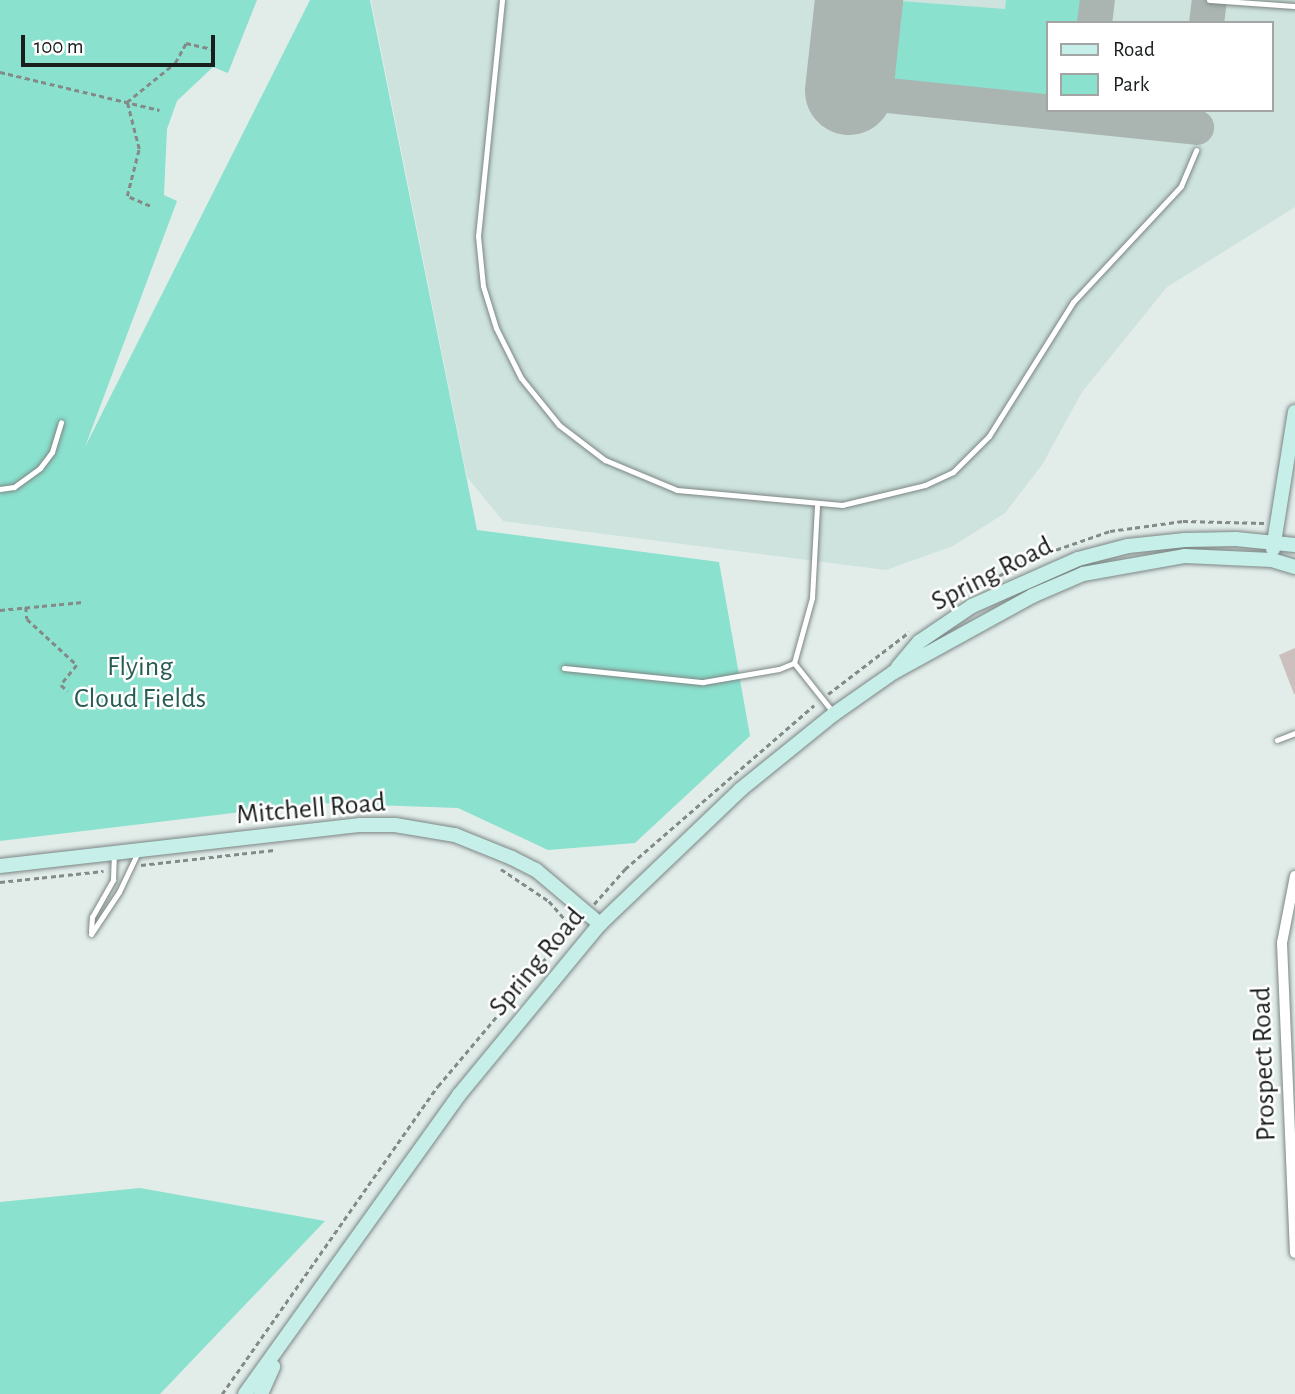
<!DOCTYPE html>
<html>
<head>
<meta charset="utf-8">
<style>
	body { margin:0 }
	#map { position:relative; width:1295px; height:1394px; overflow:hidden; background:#e2edea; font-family:"Alegreya Sans",sans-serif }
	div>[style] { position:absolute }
	.built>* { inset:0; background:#cee3de }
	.green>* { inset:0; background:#8ae1ce }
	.taxiway>* { height:35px; margin:-17.5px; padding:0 17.5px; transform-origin:17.5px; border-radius:17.5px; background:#aab4b1 }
	.runway>* { height:88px; margin:-44px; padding:0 44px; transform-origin:44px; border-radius:44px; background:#aab4b1 }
	.building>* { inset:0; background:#cbc0bd }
	.path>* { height:2.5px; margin-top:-1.25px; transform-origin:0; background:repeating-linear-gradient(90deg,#838a88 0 5px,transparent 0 8.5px) }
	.roads { filter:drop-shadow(0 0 2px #7c8684) drop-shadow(0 0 2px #7c8684) }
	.lane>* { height:5px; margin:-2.5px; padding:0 2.5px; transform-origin:2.5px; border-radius:2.5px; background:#fff }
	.street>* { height:10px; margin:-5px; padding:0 5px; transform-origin:5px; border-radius:5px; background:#fff }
	.secondary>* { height:14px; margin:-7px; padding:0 7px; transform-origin:7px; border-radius:7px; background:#c5efe8 }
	span { translate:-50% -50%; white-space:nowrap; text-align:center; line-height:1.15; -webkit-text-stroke:5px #fff; paint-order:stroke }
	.street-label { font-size:28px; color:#191d1c }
	.park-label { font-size:28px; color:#285b51 }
	.legend { position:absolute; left:1046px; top:21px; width:228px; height:91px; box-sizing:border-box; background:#fff; border:2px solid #a3a5a4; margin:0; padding:9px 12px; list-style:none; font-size:21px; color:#191d1c }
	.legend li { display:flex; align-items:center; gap:14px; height:35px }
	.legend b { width:35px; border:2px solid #a3a5a4 }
	.scale { position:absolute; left:21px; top:35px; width:194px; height:32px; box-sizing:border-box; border:4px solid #191d1c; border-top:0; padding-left:9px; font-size:21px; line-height:24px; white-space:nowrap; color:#191d1c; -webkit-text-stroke:5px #fff; paint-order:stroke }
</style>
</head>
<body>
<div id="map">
	<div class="built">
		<i style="clip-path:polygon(evenodd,371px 0,1295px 0,1295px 207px,1167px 287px,1082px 392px,1042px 465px,1005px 513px,953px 546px,886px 570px,503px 521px,467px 477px,371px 0,1048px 23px,1272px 23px,1272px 110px,1048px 110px,1048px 23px)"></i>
	</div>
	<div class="green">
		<i style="clip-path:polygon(0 0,257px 0,228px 73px,213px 67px,177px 101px,167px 129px,164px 195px,177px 201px,85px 447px,310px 0,370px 0,477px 530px,719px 562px,750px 736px,635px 843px,548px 850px,458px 808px,317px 803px,0 841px)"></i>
		<i style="clip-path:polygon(887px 0,1005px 9px,1006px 0,1084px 0,1081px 23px,1048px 23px,1048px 98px,1044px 99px,903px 84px,892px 78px,881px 57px)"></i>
		<i style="clip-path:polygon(140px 1188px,325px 1221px,160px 1394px,0 1394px,0 1202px)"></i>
	</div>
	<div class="taxiway">
		<i style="left:1094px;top:23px;width:23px;rotate:-83deg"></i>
		<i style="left:1206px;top:23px;width:23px;rotate:-83deg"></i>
		<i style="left:849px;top:91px;width:349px;rotate:5.9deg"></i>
	</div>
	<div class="runway">
		<i style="left:849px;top:91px;width:92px;rotate:-83.7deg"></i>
	</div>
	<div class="building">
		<i style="clip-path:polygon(1295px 648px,1295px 694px,1294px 694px,1279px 655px)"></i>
	</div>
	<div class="path">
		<i style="left:0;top:72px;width:164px;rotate:13.4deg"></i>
		<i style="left:150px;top:206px;width:25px;rotate:-157deg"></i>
		<i style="left:127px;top:196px;width:49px;rotate:-75.7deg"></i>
		<i style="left:139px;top:149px;width:49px;rotate:-104.3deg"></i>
		<i style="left:127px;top:102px;width:62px;rotate:-39.1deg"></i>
		<i style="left:175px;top:63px;width:23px;rotate:-61deg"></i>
		<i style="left:186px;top:43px;width:27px;rotate:13deg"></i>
		<i style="left:954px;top:600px;width:89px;rotate:-28.3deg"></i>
		<i style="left:1032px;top:558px;width:83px;rotate:-19.1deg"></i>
		<i style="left:1110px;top:531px;width:74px;rotate:-7.8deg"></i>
		<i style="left:1183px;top:521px;width:81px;rotate:1.4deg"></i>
		<i style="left:26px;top:607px;width:12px;rotate:85deg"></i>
		<i style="left:27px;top:619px;width:68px;rotate:42.6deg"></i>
		<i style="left:77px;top:665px;width:26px;rotate:129deg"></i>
		<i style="left:61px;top:685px;width:9px;rotate:41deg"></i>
		<i style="left:0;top:610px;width:83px;rotate:-5.5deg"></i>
		<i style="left:828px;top:694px;width:102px;rotate:-37.4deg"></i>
		<i style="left:141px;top:865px;width:134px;rotate:-6.4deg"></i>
		<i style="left:501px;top:869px;width:58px;rotate:33.7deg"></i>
		<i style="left:549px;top:901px;width:33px;rotate:49deg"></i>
		<i style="left:0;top:882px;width:104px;rotate:-6.1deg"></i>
		<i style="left:594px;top:904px;width:47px;rotate:-48.5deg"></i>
		<i style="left:625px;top:869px;width:250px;rotate:-40.9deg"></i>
		<i style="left:222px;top:1394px;width:376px;rotate:-55deg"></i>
		<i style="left:438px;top:1086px;width:216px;rotate:-49.9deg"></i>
	</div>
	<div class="roads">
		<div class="lane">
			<i style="left:502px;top:0;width:237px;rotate:95.8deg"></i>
			<i style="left:478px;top:236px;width:50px;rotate:84.3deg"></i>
			<i style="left:483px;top:286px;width:44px;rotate:72.8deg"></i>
			<i style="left:496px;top:328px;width:56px;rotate:63.4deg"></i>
			<i style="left:521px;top:378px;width:60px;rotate:51deg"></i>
			<i style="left:559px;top:425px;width:58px;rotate:37.3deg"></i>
			<i style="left:605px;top:460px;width:78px;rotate:22.6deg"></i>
			<i style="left:677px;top:490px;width:166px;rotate:5.2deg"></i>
			<i style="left:842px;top:505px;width:85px;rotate:-13.5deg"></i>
			<i style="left:925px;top:485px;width:31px;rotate:-25deg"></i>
			<i style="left:953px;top:472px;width:51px;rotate:-45deg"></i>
			<i style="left:989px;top:436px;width:158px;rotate:-57.9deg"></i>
			<i style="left:1073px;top:302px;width:158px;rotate:-47deg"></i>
			<i style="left:1181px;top:186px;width:39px;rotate:-67deg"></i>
			<i style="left:1209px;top:0;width:86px;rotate:4deg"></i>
			<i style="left:0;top:489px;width:14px;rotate:-8deg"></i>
			<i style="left:14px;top:487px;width:32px;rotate:-36deg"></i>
			<i style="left:40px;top:468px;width:20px;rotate:-53deg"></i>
			<i style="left:52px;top:452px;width:31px;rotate:-73deg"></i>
			<i style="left:794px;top:663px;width:61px;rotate:51.6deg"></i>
			<i style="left:564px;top:668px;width:140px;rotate:5.8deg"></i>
			<i style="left:703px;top:682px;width:77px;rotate:-9.7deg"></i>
			<i style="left:779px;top:669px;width:16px;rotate:-22deg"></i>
			<i style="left:794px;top:663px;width:67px;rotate:-74.5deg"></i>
			<i style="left:812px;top:598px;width:92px;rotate:-86.9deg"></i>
			<i style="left:1277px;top:740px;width:19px;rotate:-21deg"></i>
			<i style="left:91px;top:931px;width:14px;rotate:-86deg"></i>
			<i style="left:92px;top:917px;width:43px;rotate:-60.4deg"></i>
			<i style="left:113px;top:880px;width:24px;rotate:-88deg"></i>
			<i style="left:91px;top:934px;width:50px;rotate:-56.3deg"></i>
			<i style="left:119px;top:892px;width:44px;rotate:-64.6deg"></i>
		</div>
		<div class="street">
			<i style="left:1295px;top:876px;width:68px;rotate:101deg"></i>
			<i style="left:1282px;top:943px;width:310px;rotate:87.6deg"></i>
		</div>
		<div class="secondary">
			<i style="left:1273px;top:549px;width:139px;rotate:-80.9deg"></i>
			<i style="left:898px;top:667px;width:33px;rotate:-50deg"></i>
			<i style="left:919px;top:642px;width:64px;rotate:-34.2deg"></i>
			<i style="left:972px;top:606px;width:116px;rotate:-23.9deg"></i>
			<i style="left:1078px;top:559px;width:52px;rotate:-14.6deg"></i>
			<i style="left:1128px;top:546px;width:57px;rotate:-6deg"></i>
			<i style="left:1185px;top:540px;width:51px;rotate:-1.1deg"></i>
			<i style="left:1236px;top:539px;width:59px;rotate:5.8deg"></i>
			<i style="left:0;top:866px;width:363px;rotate:-6.5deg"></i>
			<i style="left:361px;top:825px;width:34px"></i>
			<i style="left:395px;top:825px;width:61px;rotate:9.5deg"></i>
			<i style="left:455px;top:835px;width:61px;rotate:22deg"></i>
			<i style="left:512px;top:858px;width:27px;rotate:27deg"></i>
			<i style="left:536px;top:870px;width:84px;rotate:40.2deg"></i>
			<i style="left:245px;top:1394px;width:368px;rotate:-54.4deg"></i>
			<i style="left:459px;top:1095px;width:222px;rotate:-50.5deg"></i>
			<i style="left:600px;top:924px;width:194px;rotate:-43.7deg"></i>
			<i style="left:740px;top:790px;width:121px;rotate:-39deg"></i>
			<i style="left:834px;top:714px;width:73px;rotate:-35deg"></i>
			<i style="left:894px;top:672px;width:158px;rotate:-28.8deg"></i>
			<i style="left:1032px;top:596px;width:56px;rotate:-23.3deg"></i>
			<i style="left:1083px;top:574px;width:104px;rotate:-10deg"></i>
			<i style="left:1185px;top:556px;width:87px;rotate:2.6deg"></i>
			<i style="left:1272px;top:560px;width:24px;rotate:17deg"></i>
			<i style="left:261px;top:1394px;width:30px;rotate:-66deg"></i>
		</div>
	</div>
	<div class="street-label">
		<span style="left:992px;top:574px;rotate:-27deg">Spring Road</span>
		<span style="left:311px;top:809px;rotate:-5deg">Mitchell Road</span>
		<span style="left:537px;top:962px;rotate:-50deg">Spring Road</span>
		<span style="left:1264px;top:1064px;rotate:-92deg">Prospect Road</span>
	</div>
	<div class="park-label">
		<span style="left:140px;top:683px">Flying<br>Cloud Fields</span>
	</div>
	<ul class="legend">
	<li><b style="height:9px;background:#c5efe8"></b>Road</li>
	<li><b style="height:19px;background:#8ae1ce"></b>Park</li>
	</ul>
	<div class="scale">100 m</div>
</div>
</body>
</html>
